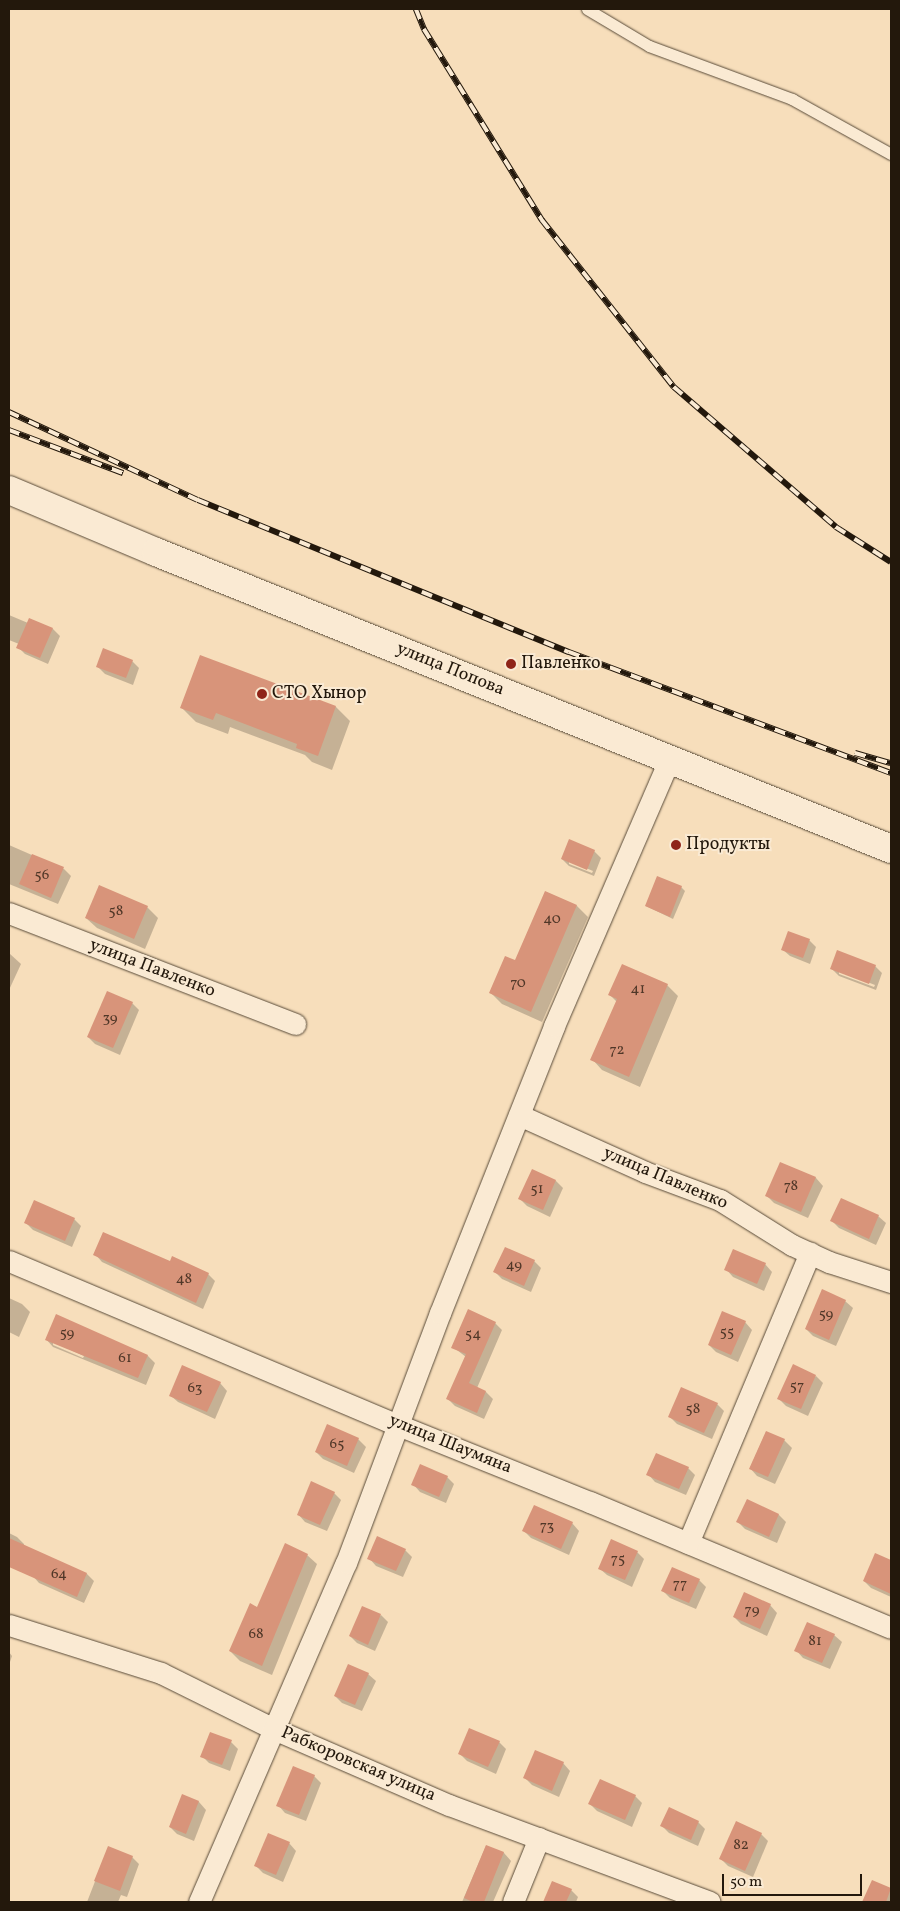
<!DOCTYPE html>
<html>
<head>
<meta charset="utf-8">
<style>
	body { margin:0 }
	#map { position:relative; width:900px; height:1911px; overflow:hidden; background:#f7debb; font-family:Vollkorn,serif }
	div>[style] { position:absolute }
	.shadow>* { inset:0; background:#0003 }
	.building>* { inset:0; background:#d8947a }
	.roads { filter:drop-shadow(0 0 1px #584a38) drop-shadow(0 0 1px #584a38) }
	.lane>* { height:11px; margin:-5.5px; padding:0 5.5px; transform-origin:5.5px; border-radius:5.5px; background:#faead3 }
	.street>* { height:21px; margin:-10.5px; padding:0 10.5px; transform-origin:10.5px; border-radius:10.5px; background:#faead3 }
	.secondary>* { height:28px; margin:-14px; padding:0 14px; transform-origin:14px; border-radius:14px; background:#faead3 }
	.rail>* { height:5.5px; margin-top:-2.75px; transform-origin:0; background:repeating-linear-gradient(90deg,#faead3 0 11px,#23180c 0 22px); box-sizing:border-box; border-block:1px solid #23180c }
	.dots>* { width:14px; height:14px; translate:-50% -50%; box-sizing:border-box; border:2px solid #faead3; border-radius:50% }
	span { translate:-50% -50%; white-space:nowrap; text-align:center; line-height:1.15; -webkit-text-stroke:4px #faead3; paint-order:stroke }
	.number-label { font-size:15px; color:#503728 }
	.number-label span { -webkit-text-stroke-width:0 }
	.poi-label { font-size:18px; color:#23180c }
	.left { translate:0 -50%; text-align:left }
	.street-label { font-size:18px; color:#23180c }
	.frame { position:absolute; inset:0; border:10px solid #23180c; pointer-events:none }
	.scale { position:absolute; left:722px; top:1874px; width:140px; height:22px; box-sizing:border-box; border:2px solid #23180c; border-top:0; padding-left:6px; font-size:15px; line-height:18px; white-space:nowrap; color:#23180c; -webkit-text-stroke:4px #faead3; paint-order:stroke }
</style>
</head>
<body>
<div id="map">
	<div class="shadow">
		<i style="clip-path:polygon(9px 615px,28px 623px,30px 619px,53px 629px,60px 636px,48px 664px,25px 654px,18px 647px,19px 644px,9px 640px)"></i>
		<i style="clip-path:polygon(132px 661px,139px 668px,133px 685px,105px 674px,98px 667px)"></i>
		<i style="clip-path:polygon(336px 707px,350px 721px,332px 770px,312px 762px,305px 755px,230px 727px,228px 734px,196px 722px,182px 708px)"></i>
		<i style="clip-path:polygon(9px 845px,64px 869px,71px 876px,58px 904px,9px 884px)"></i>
		<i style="clip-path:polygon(evenodd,594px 851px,601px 858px,594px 876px,569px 866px,562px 859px,594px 851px,569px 861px,593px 871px,592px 873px,569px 864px,569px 861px)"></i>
		<i style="clip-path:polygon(681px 887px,685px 891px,673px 919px,646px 906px)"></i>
		<i style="clip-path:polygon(546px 892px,577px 906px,588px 917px,542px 1022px,502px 1004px,491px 993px,516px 962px)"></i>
		<i style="clip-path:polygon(147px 907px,158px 918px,145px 949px,97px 928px,86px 918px)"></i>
		<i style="clip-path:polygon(809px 940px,816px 947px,810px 964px,790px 956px,782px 949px)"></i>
		<i style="clip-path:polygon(9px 953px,21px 964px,9px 990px)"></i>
		<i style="clip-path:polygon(623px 966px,667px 985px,678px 996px,640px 1087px,602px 1070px,592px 1059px,617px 1002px,610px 995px)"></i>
		<i style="clip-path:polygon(evenodd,875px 966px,882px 973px,876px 990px,839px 976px,832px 969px,875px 966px,839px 971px,875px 985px,874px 987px,839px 974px,839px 971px)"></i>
		<i style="clip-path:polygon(132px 1003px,139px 1010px,120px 1055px,95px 1044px,88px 1037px)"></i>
		<i style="clip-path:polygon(781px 1163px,816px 1178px,823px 1186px,808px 1218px,774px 1203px,767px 1196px)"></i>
		<i style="clip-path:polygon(532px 1171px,556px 1181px,563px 1188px,550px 1217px,527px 1206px,520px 1199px)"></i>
		<i style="clip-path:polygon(878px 1216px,886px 1223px,876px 1245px,839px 1228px,832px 1221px)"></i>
		<i style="clip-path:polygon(74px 1219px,81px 1226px,72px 1247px,33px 1230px,26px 1223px)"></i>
		<i style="clip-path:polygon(95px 1254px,208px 1274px,215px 1281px,203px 1309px,102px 1262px)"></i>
		<i style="clip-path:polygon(534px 1261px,541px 1268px,531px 1292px,502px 1279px,495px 1272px)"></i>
		<i style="clip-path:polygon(765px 1264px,772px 1272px,764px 1291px,733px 1277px,726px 1269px)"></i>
		<i style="clip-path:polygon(9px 1298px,22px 1304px,30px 1312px,19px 1337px,9px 1332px)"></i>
		<i style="clip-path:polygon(845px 1301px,853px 1308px,836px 1346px,813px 1336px,806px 1329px)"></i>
		<i style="clip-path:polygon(evenodd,56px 1316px,148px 1356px,155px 1363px,146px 1385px,53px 1347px,46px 1339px,56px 1316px,53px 1342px,84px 1356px,83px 1358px,53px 1345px,53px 1342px)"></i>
		<i style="clip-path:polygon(745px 1322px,752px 1330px,738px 1362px,716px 1352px,709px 1345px)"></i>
		<i style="clip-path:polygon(495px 1323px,502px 1330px,477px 1388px,486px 1392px,493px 1399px,484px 1419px,455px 1406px,448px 1399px,466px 1357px,453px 1347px)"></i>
		<i style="clip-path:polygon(816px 1376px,823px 1383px,808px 1416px,786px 1406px,779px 1399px)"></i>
		<i style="clip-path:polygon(220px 1383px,227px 1391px,215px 1419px,178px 1402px,170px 1395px)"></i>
		<i style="clip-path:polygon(717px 1404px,724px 1411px,712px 1439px,677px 1424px,670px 1417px)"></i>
		<i style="clip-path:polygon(328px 1426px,358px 1439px,366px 1447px,354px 1473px,323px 1459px,316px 1452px)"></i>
		<i style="clip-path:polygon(766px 1432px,784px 1440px,792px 1448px,775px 1484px,757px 1476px,750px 1468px)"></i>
		<i style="clip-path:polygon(688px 1468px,695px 1475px,686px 1495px,655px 1482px,648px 1474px)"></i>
		<i style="clip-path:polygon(447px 1477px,454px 1484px,446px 1503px,420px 1492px,413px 1484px)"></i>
		<i style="clip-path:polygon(334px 1493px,341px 1500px,327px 1531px,305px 1522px,298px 1514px)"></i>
		<i style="clip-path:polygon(747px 1500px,779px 1515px,786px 1522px,777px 1543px,745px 1529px,738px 1522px)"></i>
		<i style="clip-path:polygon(572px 1523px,579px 1531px,569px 1555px,531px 1538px,524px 1531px)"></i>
		<i style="clip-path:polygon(9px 1533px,17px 1537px,24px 1544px,24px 1546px,87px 1574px,94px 1581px,84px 1603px,39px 1583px,32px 1575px,9px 1564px)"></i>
		<i style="clip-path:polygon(405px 1550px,412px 1557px,403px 1577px,376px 1566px,369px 1558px)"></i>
		<i style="clip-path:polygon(637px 1552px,644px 1559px,632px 1587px,607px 1575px,599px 1568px)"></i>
		<i style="clip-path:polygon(307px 1555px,317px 1564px,272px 1675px,240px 1661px,230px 1651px,258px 1608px)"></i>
		<i style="clip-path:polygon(876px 1555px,891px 1561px,891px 1597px,871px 1588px,864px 1581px)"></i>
		<i style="clip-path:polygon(699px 1580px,706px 1587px,696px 1609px,670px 1598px,663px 1591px)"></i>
		<i style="clip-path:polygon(770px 1605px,777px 1613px,767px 1636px,741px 1624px,734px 1617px)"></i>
		<i style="clip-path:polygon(381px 1615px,388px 1622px,375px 1651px,357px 1643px,350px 1636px)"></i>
		<i style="clip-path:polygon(834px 1635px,842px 1642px,830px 1669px,803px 1658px,796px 1650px)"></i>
		<i style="clip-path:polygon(9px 1652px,12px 1656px,9px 1665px)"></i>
		<i style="clip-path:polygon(368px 1674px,376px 1681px,362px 1711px,342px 1703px,335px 1696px)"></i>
		<i style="clip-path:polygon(231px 1742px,238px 1749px,230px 1771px,209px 1763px,202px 1756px)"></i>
		<i style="clip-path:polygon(499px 1742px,506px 1749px,496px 1774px,467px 1761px,460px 1754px)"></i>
		<i style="clip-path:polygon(563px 1763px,570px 1771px,559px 1797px,532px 1785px,525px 1778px)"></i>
		<i style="clip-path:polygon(314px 1776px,321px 1783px,306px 1821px,285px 1813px,278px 1805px)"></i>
		<i style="clip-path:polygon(182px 1796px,199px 1802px,206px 1810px,194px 1841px,177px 1834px,170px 1827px)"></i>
		<i style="clip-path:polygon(635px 1796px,642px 1803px,632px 1827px,597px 1811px,590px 1804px)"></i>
		<i style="clip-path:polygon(698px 1822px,705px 1829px,698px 1846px,669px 1833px,662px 1826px)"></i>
		<i style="clip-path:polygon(761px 1834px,768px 1841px,753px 1877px,728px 1866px,721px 1859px)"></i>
		<i style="clip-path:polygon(289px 1843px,296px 1851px,283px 1882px,263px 1873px,256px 1866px)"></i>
		<i style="clip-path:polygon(486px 1846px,504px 1853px,511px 1861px,493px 1902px,462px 1902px)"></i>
		<i style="clip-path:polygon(108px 1848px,132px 1857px,139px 1864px,127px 1897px,121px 1895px,118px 1902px,87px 1902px)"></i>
		<i style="clip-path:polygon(553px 1882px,571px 1890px,578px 1897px,576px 1902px,544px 1902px)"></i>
		<i style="clip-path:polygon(873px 1882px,891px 1890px,891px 1902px,864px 1902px)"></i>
	</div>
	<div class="building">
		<i style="clip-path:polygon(29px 618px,53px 628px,40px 658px,16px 648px)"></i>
		<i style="clip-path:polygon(103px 648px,133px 660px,126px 678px,96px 667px)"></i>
		<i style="clip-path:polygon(200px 655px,336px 706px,318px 756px,296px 748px,297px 744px,216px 713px,213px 720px,180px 708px)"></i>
		<i style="clip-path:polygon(569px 839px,595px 850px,587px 870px,561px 859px)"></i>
		<i style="clip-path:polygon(32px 854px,64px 867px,51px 898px,19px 884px)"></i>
		<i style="clip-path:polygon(657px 876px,682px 886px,670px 917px,645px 906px)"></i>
		<i style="clip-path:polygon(99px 885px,148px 906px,134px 939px,85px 918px)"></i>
		<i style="clip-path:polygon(545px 891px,577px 905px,531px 1012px,489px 993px,505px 956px,515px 960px)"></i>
		<i style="clip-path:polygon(788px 931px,810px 939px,803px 958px,781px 950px)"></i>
		<i style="clip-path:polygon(837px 950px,876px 965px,869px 984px,830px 969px)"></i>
		<i style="clip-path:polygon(622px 964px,668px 984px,629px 1077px,590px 1060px,617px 999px,608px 995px)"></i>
		<i style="clip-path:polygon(107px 991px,133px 1002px,113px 1048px,87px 1037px)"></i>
		<i style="clip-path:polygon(780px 1162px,816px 1177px,801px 1212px,765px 1196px)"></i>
		<i style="clip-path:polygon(532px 1169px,556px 1180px,543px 1210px,518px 1199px)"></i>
		<i style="clip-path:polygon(841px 1198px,879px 1215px,869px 1239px,830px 1221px)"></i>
		<i style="clip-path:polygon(34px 1200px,75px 1218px,65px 1241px,24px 1223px)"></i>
		<i style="clip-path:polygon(103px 1232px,170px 1261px,172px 1256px,209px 1273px,196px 1303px,93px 1255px)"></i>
		<i style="clip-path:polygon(505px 1247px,535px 1260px,524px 1286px,493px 1272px)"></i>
		<i style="clip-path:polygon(733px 1249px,766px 1263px,757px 1284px,724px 1270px)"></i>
		<i style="clip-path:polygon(822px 1289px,846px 1300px,829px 1340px,805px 1329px)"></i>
		<i style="clip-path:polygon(468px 1309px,496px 1322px,469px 1383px,486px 1391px,477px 1413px,446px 1399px,466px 1354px,451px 1348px)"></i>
		<i style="clip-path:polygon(722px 1311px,746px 1321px,731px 1355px,708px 1345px)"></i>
		<i style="clip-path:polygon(56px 1314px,148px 1355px,138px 1378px,45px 1340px)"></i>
		<i style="clip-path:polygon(793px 1364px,816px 1375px,801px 1409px,777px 1399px)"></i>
		<i style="clip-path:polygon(182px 1365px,221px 1382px,207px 1412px,169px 1396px)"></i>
		<i style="clip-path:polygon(681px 1387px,718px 1403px,704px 1433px,668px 1417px)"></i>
		<i style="clip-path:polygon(327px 1424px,359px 1438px,347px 1466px,315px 1452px)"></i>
		<i style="clip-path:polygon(766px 1431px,785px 1439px,768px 1477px,749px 1469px)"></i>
		<i style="clip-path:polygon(656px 1453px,689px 1467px,679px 1489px,646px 1475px)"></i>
		<i style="clip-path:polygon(420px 1464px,448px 1476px,439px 1497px,411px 1485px)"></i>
		<i style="clip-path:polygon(311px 1481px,335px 1492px,320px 1525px,297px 1515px)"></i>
		<i style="clip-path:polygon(747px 1499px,779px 1514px,769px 1537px,736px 1522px)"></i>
		<i style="clip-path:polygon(534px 1505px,573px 1522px,561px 1549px,522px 1531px)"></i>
		<i style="clip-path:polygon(377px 1536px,406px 1549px,396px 1571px,367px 1559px)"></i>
		<i style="clip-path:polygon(9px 1538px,87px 1573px,77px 1597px,9px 1567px)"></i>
		<i style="clip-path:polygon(611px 1539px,638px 1551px,625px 1580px,598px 1569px)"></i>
		<i style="clip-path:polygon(285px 1543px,308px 1554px,262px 1666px,229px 1651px,250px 1603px,257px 1607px)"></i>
		<i style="clip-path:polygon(875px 1553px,891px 1560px,891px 1594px,863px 1581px)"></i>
		<i style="clip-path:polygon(672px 1567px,700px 1579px,689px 1603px,661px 1591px)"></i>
		<i style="clip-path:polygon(744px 1592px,771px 1604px,760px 1629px,733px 1617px)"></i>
		<i style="clip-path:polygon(362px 1606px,381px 1614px,368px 1645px,349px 1636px)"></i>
		<i style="clip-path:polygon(807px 1622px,835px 1634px,822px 1663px,794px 1651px)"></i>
		<i style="clip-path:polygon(348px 1664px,369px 1673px,355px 1705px,334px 1696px)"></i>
		<i style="clip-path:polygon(469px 1728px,500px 1741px,488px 1767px,458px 1754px)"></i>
		<i style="clip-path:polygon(210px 1732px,232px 1740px,222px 1765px,200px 1757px)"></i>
		<i style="clip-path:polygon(535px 1750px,564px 1762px,552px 1791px,523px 1778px)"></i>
		<i style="clip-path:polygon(293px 1766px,315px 1775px,299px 1815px,276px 1806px)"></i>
		<i style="clip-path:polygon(600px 1779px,636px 1795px,625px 1820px,588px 1804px)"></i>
		<i style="clip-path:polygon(182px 1794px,199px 1801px,186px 1834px,169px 1827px)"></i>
		<i style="clip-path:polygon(669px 1807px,699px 1821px,691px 1840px,660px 1826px)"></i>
		<i style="clip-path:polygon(736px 1821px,762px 1833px,745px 1871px,719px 1859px)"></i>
		<i style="clip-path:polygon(268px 1833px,290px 1842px,276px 1875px,254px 1866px)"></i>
		<i style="clip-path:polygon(486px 1845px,504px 1852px,484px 1902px,473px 1902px,464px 1898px)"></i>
		<i style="clip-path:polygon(108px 1846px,133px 1856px,120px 1891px,94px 1881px)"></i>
		<i style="clip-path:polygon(872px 1880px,891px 1888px,886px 1902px,862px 1902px)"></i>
		<i style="clip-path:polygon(552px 1881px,572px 1889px,566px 1902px,543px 1902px)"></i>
	</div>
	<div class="roads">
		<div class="lane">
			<i style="left:587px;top:9px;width:72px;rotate:30.8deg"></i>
			<i style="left:649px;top:46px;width:153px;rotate:20.3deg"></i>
			<i style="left:792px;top:99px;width:113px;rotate:29.1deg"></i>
		</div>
		<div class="street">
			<i style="left:9px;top:913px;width:307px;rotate:21.2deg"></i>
			<i style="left:519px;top:1115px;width:138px;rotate:24.3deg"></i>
			<i style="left:645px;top:1172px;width:80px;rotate:20.5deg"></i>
			<i style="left:720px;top:1200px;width:85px;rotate:32deg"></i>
			<i style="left:792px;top:1245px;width:41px;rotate:24.7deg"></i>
			<i style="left:829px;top:1262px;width:65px;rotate:17.9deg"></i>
			<i style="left:9px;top:1261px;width:422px;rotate:22.9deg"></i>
			<i style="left:398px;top:1425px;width:207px;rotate:21.9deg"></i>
			<i style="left:590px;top:1502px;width:326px;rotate:22.7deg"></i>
			<i style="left:688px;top:1543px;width:315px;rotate:-67.2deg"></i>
			<i style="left:9px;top:1625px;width:159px;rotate:17.5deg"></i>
			<i style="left:161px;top:1673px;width:126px;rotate:26.4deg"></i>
			<i style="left:274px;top:1729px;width:191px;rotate:23.5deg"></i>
			<i style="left:449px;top:1805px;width:278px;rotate:20.4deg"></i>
			<i style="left:199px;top:1902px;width:369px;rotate:-66.6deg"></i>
			<i style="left:346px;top:1563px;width:267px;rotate:-69.4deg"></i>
			<i style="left:440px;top:1313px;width:309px;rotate:-68.3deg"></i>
			<i style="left:554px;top:1026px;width:290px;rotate:-66.6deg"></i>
			<i style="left:513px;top:1902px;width:69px;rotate:-67.9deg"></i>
		</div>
		<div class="secondary">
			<i style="left:9px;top:490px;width:160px;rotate:22.9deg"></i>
			<i style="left:156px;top:552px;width:793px;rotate:22deg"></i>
		</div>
	</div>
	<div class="rail">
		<i style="left:416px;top:9px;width:22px;rotate:68deg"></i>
		<i style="left:424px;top:29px;width:225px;rotate:58.3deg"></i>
		<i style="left:542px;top:220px;width:213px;rotate:51.7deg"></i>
		<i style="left:674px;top:387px;width:214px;rotate:40.8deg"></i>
		<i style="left:836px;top:527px;width:65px;rotate:32.5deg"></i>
		<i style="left:9px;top:412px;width:208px;rotate:25deg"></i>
		<i style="left:198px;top:500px;width:401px;rotate:22.3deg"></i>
		<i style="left:569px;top:652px;width:344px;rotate:20.6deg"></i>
		<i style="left:9px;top:430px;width:122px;rotate:20.7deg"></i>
		<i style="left:855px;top:753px;width:37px;rotate:16deg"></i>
	</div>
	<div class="dots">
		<i style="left:511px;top:664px;background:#8f2418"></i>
		<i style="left:262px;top:694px;background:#8f2418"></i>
		<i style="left:676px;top:845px;background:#8f2418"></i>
	</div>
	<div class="number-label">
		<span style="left:42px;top:876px">56</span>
		<span style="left:116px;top:912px">58</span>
		<span style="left:552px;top:920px">40</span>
		<span style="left:518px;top:984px">70</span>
		<span style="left:638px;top:990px">41</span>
		<span style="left:110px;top:1019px">39</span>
		<span style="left:617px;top:1051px">72</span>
		<span style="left:791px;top:1187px">78</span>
		<span style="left:537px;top:1190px">51</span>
		<span style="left:514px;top:1266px">49</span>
		<span style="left:184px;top:1280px">48</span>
		<span style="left:826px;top:1315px">59</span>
		<span style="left:727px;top:1333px">55</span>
		<span style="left:67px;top:1334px">59</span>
		<span style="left:473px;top:1335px">54</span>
		<span style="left:125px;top:1359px">61</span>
		<span style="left:797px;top:1387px">57</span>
		<span style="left:195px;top:1389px">63</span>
		<span style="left:693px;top:1410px">58</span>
		<span style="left:337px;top:1445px">65</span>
		<span style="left:547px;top:1527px">73</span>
		<span style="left:618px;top:1560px">75</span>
		<span style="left:59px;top:1575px">64</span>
		<span style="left:680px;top:1585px">77</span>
		<span style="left:752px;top:1611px">79</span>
		<span style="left:256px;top:1635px">68</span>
		<span style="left:815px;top:1642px">81</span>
		<span style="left:741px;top:1846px">82</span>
	</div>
	<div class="poi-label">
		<span class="left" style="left:521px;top:664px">Павленко</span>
		<span class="left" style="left:272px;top:694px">СТО Хынор</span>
		<span class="left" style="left:686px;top:845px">Продукты</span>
	</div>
	<div class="street-label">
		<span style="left:450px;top:670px;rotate:22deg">улица Попова</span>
		<span style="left:152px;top:969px;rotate:21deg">улица Павленко</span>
		<span style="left:665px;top:1179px;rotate:23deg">улица Павленко</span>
		<span style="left:450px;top:1445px;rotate:22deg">улица Шаумяна</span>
		<span style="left:358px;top:1765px;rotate:23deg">Рабкоровская улица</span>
	</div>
	<div class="frame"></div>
	<div class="scale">50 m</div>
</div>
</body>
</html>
